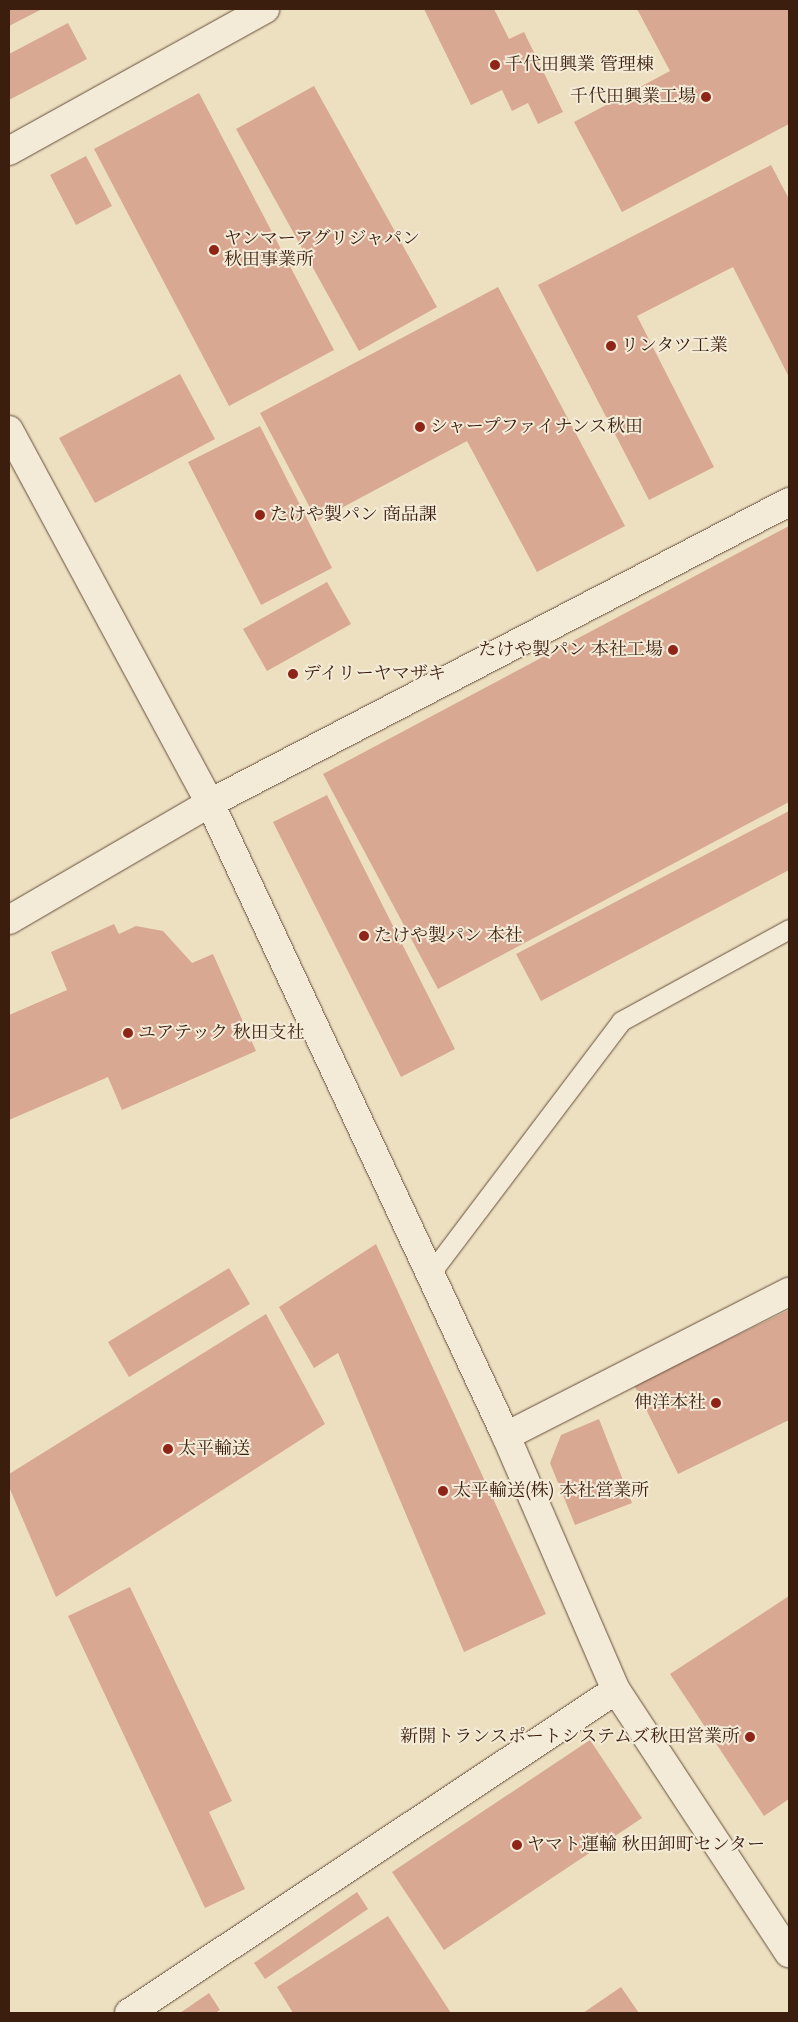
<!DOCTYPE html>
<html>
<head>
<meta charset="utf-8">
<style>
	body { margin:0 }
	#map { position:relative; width:798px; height:2022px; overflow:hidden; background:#ece0c1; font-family:Cardo,"Noto Serif JP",serif }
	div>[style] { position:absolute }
	.building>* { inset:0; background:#d9a892 }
	.roads { filter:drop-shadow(0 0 1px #674e3b) drop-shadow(0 0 1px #674e3b) }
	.lane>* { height:19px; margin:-9.5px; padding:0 9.5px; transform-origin:9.5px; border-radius:9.5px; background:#f3ebd7 }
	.street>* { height:28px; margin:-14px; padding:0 14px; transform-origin:14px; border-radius:14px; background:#f3ebd7 }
	.secondary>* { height:28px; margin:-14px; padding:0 14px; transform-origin:14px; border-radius:14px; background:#f3ebd7 }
	.dots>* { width:14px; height:14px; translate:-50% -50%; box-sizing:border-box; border:2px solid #f3ebd7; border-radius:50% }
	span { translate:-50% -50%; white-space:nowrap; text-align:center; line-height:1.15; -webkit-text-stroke:4px #f3ebd7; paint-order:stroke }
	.poi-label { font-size:18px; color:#3b1e0e }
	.left { translate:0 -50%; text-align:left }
	.right { translate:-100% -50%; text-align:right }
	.frame { position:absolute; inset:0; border:10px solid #3b1e0e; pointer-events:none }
</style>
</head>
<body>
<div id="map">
	<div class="building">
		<i style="clip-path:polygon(9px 9px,42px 9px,9px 26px)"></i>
		<i style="clip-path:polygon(424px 9px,494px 9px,509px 39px,524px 32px,563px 112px,538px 124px,528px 103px,512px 111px,502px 90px,471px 105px)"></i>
		<i style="clip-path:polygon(637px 9px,789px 9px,789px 124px,622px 212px,574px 122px,670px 71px)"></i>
		<i style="clip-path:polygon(68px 23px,87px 59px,9px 100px,9px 54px)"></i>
		<i style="clip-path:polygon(314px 86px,437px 307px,359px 351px,236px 129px)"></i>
		<i style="clip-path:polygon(199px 93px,334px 350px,229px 406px,94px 149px)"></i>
		<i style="clip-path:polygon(86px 156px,112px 206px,76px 225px,50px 175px)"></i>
		<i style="clip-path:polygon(771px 165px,789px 199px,789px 377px,733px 267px,637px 316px,714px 467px,649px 500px,538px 285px)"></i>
		<i style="clip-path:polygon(498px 287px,625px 526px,537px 572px,467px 441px,317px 521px,260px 413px)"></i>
		<i style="clip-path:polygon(180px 374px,215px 439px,95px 503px,59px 438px)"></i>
		<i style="clip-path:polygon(260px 426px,332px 568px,261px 605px,188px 462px)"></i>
		<i style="clip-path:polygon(789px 526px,789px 802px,438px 989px,323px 774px)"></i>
		<i style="clip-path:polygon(327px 582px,351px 624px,267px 671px,243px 629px)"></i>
		<i style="clip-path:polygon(327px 795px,455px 1049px,401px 1077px,273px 822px)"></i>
		<i style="clip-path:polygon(789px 811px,789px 870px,541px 1001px,516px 954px)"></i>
		<i style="clip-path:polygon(114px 924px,119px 934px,136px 926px,163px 931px,192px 963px,213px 954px,256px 1051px,122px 1110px,108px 1077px,9px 1120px,9px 1015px,67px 990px,51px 952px)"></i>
		<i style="clip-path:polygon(376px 1244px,546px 1614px,464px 1652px,338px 1353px,314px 1368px,279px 1307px)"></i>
		<i style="clip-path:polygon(229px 1268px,250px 1304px,129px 1377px,108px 1342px)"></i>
		<i style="clip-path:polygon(789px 1310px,789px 1420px,678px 1474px,634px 1385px)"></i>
		<i style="clip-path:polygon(266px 1314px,325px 1424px,56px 1597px,9px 1487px,9px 1474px)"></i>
		<i style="clip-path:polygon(599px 1419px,632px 1503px,575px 1525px,550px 1463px,561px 1435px)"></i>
		<i style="clip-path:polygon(130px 1587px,232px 1801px,209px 1812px,245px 1889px,205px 1908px,68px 1616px)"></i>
		<i style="clip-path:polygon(789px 1596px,789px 1799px,764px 1816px,670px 1674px)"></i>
		<i style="clip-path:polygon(590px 1740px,642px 1818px,444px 1950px,392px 1872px)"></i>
		<i style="clip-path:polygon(357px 1892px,368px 1909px,265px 1979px,254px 1963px)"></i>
		<i style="clip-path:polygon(388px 1916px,451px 2013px,293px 2013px,277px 1987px)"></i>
		<i style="clip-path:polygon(621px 1987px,639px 2013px,583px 2013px)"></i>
		<i style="clip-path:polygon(209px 1993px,220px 2010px,215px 2013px,180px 2013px)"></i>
	</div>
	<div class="roads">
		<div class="lane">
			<i style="left:430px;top:1274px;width:317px;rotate:-52.9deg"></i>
			<i style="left:621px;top:1021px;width:192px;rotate:-28.7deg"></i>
		</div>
		<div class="street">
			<i style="left:9px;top:151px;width:293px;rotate:-29deg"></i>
			<i style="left:506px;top:1436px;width:318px;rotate:-27deg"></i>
			<i style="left:129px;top:2013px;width:584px;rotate:-33.55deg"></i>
		</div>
		<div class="secondary">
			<i style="left:9px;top:430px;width:424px;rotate:61.7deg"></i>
			<i style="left:210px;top:803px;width:699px;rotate:64.94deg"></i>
			<i style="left:506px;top:1436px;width:277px;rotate:66.6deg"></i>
			<i style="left:616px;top:1690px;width:315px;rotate:56.7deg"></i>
			<i style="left:9px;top:920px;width:233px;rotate:-30.2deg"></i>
			<i style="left:210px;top:803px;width:653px;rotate:-27.47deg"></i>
		</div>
	</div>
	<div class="dots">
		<i style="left:495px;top:65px;background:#8f2418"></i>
		<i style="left:706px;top:97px;background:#8f2418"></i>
		<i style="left:214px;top:250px;background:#8f2418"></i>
		<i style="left:611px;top:346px;background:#8f2418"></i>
		<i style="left:420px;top:427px;background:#8f2418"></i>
		<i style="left:260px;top:515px;background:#8f2418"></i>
		<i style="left:673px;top:650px;background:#8f2418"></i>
		<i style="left:293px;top:674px;background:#8f2418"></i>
		<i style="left:364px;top:936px;background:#8f2418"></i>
		<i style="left:128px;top:1033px;background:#8f2418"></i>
		<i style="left:716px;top:1403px;background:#8f2418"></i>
		<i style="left:168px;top:1449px;background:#8f2418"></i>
		<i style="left:443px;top:1491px;background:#8f2418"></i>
		<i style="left:750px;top:1737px;background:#8f2418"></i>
		<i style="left:517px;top:1845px;background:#8f2418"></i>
	</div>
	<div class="poi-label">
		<span class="left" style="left:505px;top:65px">千代田興業 管理棟</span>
		<span class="right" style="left:696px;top:97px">千代田興業工場</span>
		<span class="left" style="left:224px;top:250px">ヤンマーアグリジャパン<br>秋田事業所</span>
		<span class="left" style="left:621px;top:346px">リンタツ工業</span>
		<span class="left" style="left:430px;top:427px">シャープファイナンス秋田</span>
		<span class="left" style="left:270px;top:515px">たけや製パン 商品課</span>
		<span class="right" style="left:663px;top:650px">たけや製パン 本社工場</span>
		<span class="left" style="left:303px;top:674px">デイリーヤマザキ</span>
		<span class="left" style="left:374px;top:936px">たけや製パン 本社</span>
		<span class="left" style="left:138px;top:1033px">ユアテック 秋田支社</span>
		<span class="right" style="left:706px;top:1403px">伸洋本社</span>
		<span class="left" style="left:178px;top:1449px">太平輸送</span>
		<span class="left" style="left:453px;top:1491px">太平輸送(株) 本社営業所</span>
		<span class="right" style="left:740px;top:1737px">新開トランスポートシステムズ秋田営業所</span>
		<span class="left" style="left:527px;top:1845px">ヤマト運輸 秋田卸町センター</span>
	</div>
	<div class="frame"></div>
</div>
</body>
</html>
